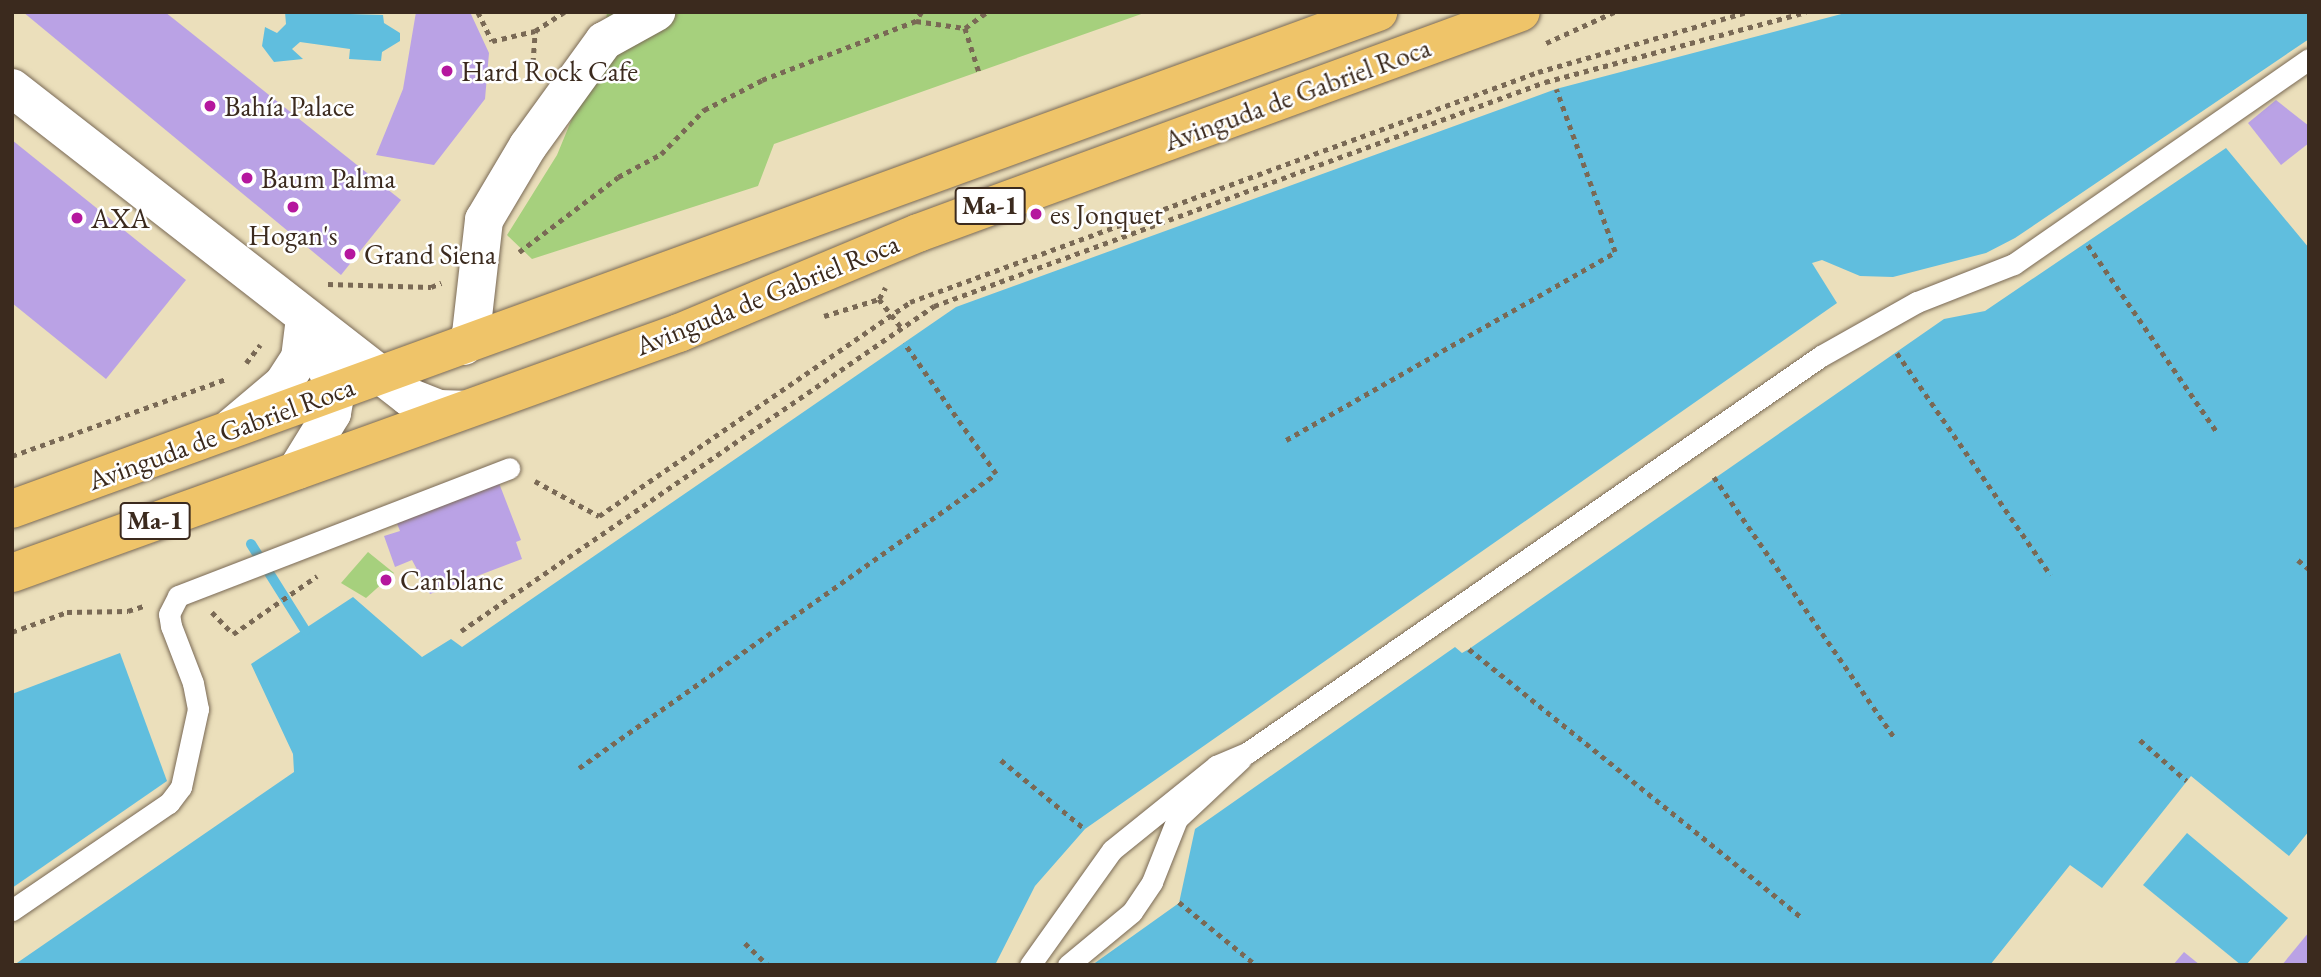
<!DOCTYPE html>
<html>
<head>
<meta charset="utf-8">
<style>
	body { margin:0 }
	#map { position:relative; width:2321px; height:977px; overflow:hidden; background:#ebdfbb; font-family:"EB Garamond",serif }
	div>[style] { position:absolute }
	.green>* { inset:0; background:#a6d07d }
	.water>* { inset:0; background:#60bede }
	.stream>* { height:10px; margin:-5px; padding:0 5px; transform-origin:5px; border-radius:5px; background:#60bede }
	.building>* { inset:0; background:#baa2e5 }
	.path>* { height:4.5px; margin-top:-2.25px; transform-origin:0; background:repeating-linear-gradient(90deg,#796955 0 5px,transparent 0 10px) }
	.roads { filter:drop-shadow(0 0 2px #796955) drop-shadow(0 0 2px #796955) }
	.service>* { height:21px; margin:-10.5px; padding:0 10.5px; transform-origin:10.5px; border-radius:10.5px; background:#fff }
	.minor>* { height:38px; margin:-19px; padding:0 19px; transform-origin:19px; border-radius:19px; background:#fff }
	.tertiary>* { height:38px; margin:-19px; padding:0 19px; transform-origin:19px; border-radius:19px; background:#fff }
	.trunk>* { height:38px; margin:-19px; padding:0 19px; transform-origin:19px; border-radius:19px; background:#efc469 }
	.dots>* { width:19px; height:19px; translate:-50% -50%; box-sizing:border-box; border:4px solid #fff; border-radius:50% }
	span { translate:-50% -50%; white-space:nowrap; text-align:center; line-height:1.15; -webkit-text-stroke:5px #fff; paint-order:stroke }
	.shield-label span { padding:2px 5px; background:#fff; border:2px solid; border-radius:5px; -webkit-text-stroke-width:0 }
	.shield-label { font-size:26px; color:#3b2a1e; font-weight:700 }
	.poi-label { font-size:28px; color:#3b2a1e }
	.left { translate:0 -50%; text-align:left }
	.street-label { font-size:28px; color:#3b2a1e }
	.frame { position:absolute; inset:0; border:14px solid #3b2a1e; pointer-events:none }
</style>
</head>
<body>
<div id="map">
	<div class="green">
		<i style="clip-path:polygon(607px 12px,1147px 12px,774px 144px,758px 186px,532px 259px,507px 235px,557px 155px,604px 41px)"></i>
		<i style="clip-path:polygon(368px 552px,394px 573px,366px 598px,341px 583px)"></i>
	</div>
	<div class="water">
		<i style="clip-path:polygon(285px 12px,383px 15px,384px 23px,400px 33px,400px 41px,382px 52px,381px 61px,349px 59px,350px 49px,300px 42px,292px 49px,303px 59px,274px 62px,262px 46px,265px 27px,277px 33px,286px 24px)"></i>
		<i style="clip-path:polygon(1849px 12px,2309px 12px,2309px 39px,2015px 238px,1986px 253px,1893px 277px,1860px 276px,1822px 260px,1812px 263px,1837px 303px,1085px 829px,1035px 886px,995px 965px,14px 965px,294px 772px,293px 754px,251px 664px,353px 597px,422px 657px,451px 639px,462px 647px,956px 307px,1556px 89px)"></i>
		<i style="clip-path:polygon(2226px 148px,2309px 248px,2309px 831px,2289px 856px,2191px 776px,2102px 888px,2070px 865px,1990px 965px,1092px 965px,1179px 903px,1195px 829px,1455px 647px,1462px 653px,1469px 649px,1944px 319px,1985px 311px)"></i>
		<i style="clip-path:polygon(120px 653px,167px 781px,12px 888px,12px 694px)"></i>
		<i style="clip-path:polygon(2187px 833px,2288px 918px,2246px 965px,2241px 965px,2143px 885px)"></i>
	</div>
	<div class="stream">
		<i style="left:251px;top:544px;width:102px;rotate:57.9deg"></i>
	</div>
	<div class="building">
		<i style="clip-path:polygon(23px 12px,165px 12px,401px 200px,341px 275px)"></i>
		<i style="clip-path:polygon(416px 12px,470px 12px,489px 53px,485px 99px,434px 165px,376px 155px,403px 89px)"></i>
		<i style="clip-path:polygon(2276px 100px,2309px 126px,2309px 143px,2281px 165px,2248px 123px)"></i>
		<i style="clip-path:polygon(12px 140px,186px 280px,106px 379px,12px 303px)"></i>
		<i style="clip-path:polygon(499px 483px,521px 540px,516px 542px,522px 559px,430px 594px,412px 560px,395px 567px,384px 536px,400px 531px,396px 521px)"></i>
		<i style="clip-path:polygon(2309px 932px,2309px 965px,2282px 965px)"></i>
		<i style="clip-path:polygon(2184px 952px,2200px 965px,2173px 965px)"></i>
	</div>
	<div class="path">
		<i style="left:478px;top:12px;width:32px;rotate:64deg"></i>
		<i style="left:492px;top:41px;width:44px;rotate:-13.1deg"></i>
		<i style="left:535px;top:31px;width:35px;rotate:-33deg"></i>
		<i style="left:922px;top:12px;width:11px;rotate:124deg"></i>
		<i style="left:916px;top:21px;width:49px;rotate:8.1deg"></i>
		<i style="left:965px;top:28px;width:27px;rotate:-36deg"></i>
		<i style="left:965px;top:28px;width:46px;rotate:72.3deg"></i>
		<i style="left:1546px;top:43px;width:75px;rotate:-24.5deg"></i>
		<i style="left:532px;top:73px;width:42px;rotate:-85.9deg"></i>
		<i style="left:2088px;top:245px;width:227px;rotate:55.4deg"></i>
		<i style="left:519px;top:252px;width:124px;rotate:-37.1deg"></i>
		<i style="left:618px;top:177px;width:49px;rotate:-28.1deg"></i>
		<i style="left:661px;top:154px;width:62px;rotate:-45.7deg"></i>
		<i style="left:704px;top:110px;width:65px;rotate:-27.3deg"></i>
		<i style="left:762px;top:80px;width:165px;rotate:-21deg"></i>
		<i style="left:328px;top:284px;width:103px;rotate:1.7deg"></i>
		<i style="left:431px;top:287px;width:11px;rotate:-22deg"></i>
		<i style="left:879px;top:299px;width:13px;rotate:-61deg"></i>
		<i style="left:824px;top:316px;width:58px;rotate:-17.2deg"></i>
		<i style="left:879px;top:299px;width:37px;rotate:52deg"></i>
		<i style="left:1897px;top:353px;width:270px;rotate:55.3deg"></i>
		<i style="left:246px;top:363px;width:23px;rotate:-52deg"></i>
		<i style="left:1286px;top:440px;width:379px;rotate:-29.7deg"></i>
		<i style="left:1615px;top:252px;width:173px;rotate:-109.9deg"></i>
		<i style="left:12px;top:456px;width:227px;rotate:-19.8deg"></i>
		<i style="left:1714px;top:477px;width:316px;rotate:55.3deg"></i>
		<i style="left:535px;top:481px;width:73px;rotate:28.7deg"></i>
		<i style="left:599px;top:516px;width:378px;rotate:-34.5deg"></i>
		<i style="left:910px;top:302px;width:669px;rotate:-20.11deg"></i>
		<i style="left:1538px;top:72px;width:217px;rotate:-16deg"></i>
		<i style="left:2298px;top:560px;width:14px;rotate:39deg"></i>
		<i style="left:212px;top:612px;width:30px;rotate:46deg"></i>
		<i style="left:233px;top:634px;width:102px;rotate:-34.6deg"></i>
		<i style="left:461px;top:631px;width:574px;rotate:-34.49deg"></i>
		<i style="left:934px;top:306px;width:651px;rotate:-20.13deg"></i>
		<i style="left:1545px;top:82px;width:270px;rotate:-15deg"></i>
		<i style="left:12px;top:632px;width:59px;rotate:-20deg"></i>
		<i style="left:67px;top:612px;width:61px;rotate:-0.9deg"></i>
		<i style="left:128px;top:611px;width:16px;rotate:-18deg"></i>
		<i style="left:1469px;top:649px;width:428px;rotate:38.9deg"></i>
		<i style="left:2140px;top:740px;width:62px;rotate:41.1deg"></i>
		<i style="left:1001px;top:760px;width:109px;rotate:39.4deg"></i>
		<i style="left:579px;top:768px;width:510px;rotate:-35.19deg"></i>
		<i style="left:996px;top:474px;width:160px;rotate:-125.1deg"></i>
		<i style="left:1179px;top:902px;width:99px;rotate:39.3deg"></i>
		<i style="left:745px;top:943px;width:32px;rotate:44deg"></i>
	</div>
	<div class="roads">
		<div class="service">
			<i style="left:12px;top:910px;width:190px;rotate:-34.3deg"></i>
			<i style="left:169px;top:803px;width:20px;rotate:-53deg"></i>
			<i style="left:181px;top:787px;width:80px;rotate:-77.7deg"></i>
			<i style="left:198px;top:709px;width:26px;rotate:-101deg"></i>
			<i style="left:193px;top:683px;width:61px;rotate:-111.1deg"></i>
			<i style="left:171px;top:626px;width:12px;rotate:-99deg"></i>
			<i style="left:169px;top:614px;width:20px;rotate:-63deg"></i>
			<i style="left:178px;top:596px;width:355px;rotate:-21.1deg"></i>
			<i style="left:1030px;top:965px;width:141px;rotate:-54.5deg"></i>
			<i style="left:1112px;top:850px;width:134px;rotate:-38.9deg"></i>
			<i style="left:1216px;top:766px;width:34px;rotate:-23deg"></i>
			<i style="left:1247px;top:753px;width:698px;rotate:-34.67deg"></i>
			<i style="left:1821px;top:356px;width:110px;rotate:-29.4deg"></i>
			<i style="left:1917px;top:302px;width:104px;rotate:-21.4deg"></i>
			<i style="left:2014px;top:264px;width:359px;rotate:-34.8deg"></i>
			<i style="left:1068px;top:965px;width:83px;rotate:-39.6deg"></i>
			<i style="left:1132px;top:912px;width:36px;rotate:-56deg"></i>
			<i style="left:1152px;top:882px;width:68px;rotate:-68.4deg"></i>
			<i style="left:1177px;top:819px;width:88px;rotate:-43.2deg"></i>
		</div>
		<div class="minor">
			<i style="left:464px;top:346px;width:14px;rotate:-60deg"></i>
			<i style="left:471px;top:334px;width:115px;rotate:-83.5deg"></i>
			<i style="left:484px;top:220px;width:86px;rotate:-59.3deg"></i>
			<i style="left:528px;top:146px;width:130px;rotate:-54.1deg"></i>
			<i style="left:604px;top:41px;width:60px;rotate:-29.1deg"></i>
		</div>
		<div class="tertiary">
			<i style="left:12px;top:88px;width:503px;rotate:37.89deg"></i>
			<i style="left:409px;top:397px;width:32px;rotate:22deg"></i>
			<i style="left:439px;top:409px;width:24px;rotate:2deg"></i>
			<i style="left:232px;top:427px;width:67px;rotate:-40.1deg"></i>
			<i style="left:283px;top:384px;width:31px;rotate:-57deg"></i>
			<i style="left:300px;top:358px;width:40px;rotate:-82.9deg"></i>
			<i style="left:297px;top:470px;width:67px;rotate:-58.4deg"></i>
			<i style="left:332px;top:413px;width:22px;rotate:-80deg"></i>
			<i style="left:336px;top:391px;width:77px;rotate:-112.9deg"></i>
		</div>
		<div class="trunk">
			<i style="left:12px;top:509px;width:1454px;rotate:-19.99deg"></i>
			<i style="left:12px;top:573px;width:709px;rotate:-19.79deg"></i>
			<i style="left:679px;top:333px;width:259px;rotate:-22.7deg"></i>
			<i style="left:918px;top:233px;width:642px;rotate:-20.13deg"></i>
		</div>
	</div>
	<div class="dots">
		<i style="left:447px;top:71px;background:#b5179e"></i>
		<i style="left:210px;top:106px;background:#b5179e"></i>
		<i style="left:247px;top:178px;background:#b5179e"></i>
		<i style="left:293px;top:207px;background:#b5179e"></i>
		<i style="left:1036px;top:214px;background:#b5179e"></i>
		<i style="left:77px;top:218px;background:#b5179e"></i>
		<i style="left:350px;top:254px;background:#b5179e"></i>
		<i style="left:386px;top:580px;background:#b5179e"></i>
	</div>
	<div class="shield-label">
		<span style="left:990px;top:206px">Ma-1</span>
		<span style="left:155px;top:521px">Ma-1</span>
	</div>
	<div class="poi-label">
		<span class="left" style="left:461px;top:71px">Hard Rock Cafe</span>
		<span class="left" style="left:224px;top:106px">Bahía Palace</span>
		<span class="left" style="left:261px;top:178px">Baum Palma</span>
		<span class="left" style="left:1050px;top:214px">es Jonquet</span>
		<span class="left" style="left:91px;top:218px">AXA</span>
		<span style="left:293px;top:235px">Hogan's</span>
		<span class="left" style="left:364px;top:254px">Grand Siena</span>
		<span class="left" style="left:400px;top:580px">Canblanc</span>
	</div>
	<div class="street-label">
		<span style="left:1297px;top:94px;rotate:-20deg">Avinguda de Gabriel Roca</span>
		<span style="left:767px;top:294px;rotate:-22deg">Avinguda de Gabriel Roca</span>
		<span style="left:221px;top:433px;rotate:-20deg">Avinguda de Gabriel Roca</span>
	</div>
	<div class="frame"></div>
</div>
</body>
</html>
